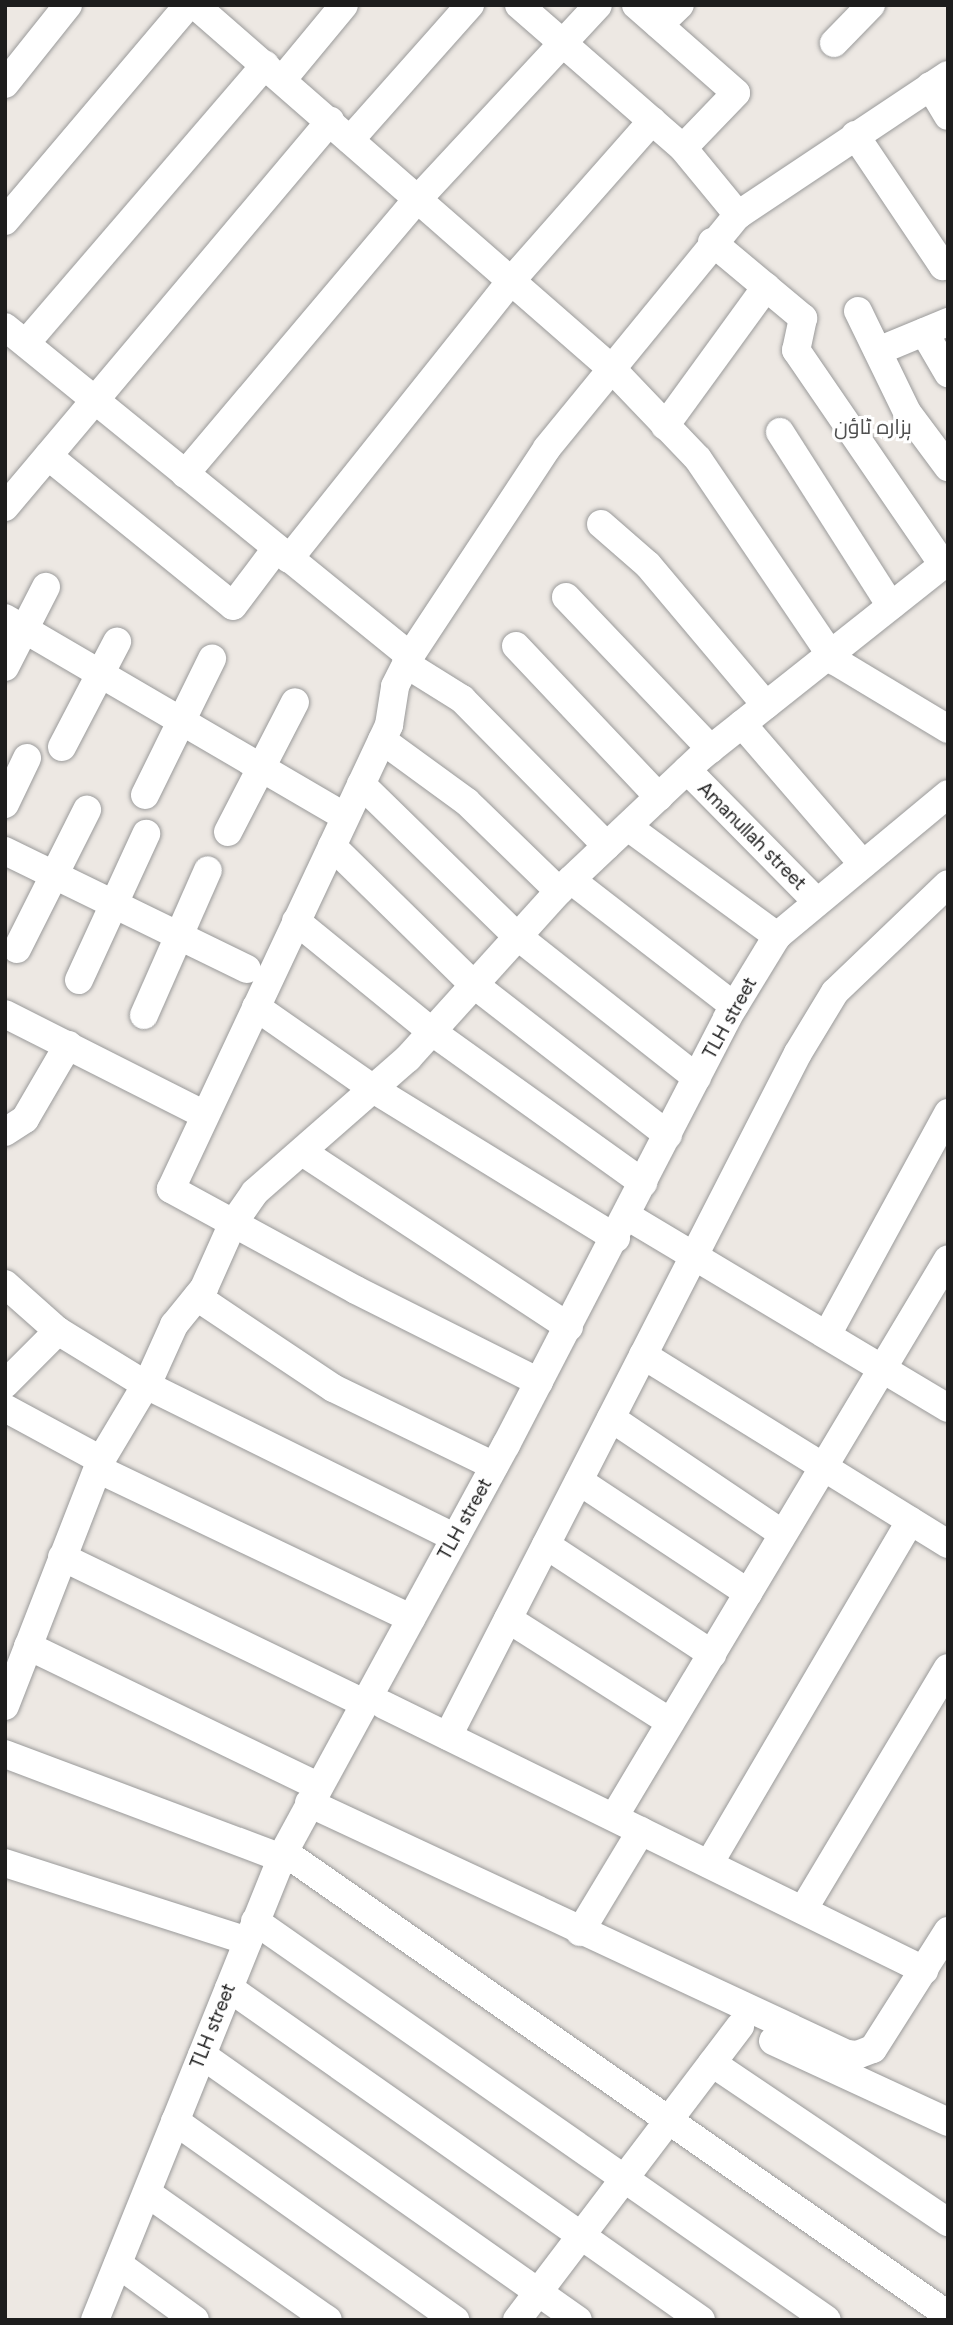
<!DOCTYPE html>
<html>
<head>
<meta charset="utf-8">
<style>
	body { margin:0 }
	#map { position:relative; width:953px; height:2325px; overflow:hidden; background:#ede8e3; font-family:Figtree,Cairo,sans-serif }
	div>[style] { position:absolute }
	.roads { filter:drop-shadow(0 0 2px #9a9a9a) drop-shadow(0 0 2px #9a9a9a) }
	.minor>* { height:28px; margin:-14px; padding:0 14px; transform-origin:14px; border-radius:14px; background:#fff }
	span { translate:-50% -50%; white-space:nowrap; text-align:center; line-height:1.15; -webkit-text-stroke:6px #fff; paint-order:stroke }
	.street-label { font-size:19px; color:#1d1d1d }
	.neighbourhood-label { font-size:21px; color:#505050 }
	.frame { position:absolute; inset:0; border:7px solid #1d1d1d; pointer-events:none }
</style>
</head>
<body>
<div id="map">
	<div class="roads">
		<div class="minor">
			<i style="left:195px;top:5px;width:554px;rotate:41.12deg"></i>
			<i style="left:612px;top:369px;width:124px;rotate:46.3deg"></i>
			<i style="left:698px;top:459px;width:244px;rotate:55.9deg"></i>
			<i style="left:835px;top:661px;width:132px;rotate:31deg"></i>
			<i style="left:519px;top:5px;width:218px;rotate:41.1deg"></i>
			<i style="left:683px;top:148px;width:87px;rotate:50.6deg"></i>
			<i style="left:636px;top:5px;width:133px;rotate:41.3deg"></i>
			<i style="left:736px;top:93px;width:76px;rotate:133.9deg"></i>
			<i style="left:659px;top:25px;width:29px;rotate:-44deg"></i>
			<i style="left:834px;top:43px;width:53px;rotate:-45.8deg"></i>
			<i style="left:282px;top:80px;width:97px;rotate:-50.4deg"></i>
			<i style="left:5px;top:84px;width:101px;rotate:-51.4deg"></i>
			<i style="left:930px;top:86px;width:35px;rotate:59deg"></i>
			<i style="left:855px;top:135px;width:158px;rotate:56.1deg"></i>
			<i style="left:943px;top:266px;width:5px;rotate:-22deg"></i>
			<i style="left:350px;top:140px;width:181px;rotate:-48.4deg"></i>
			<i style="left:5px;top:221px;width:283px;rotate:-49.7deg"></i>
			<i style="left:712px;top:242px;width:119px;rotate:39.9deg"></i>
			<i style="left:803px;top:318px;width:33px;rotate:102deg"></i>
			<i style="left:796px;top:350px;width:260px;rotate:55.6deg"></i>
			<i style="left:858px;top:311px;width:112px;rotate:64.1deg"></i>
			<i style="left:907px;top:412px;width:69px;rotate:53.3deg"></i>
			<i style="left:5px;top:327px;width:522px;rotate:39.09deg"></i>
			<i style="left:924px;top:332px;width:48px;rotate:59.7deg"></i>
			<i style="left:26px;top:343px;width:367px;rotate:-49.3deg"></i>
			<i style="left:878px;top:351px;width:76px;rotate:-22.5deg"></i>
			<i style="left:665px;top:426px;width:172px;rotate:-54deg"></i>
			<i style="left:780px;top:432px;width:206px;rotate:57.5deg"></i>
			<i style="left:48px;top:456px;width:238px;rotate:39deg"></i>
			<i style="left:233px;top:606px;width:71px;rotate:-53deg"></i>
			<i style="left:185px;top:474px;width:358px;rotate:-49.8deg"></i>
			<i style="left:416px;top:201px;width:267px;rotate:-47.1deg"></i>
			<i style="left:5px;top:507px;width:505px;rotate:-49.9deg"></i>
			<i style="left:601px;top:524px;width:62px;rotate:41.1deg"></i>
			<i style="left:648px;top:565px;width:183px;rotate:49.9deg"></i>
			<i style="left:289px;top:559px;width:354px;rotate:-51.4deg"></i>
			<i style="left:510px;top:282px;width:215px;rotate:-48.6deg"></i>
			<i style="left:566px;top:597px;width:210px;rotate:46.4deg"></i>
			<i style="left:5px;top:618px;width:394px;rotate:30.3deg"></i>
			<i style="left:516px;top:646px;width:208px;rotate:46.6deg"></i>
			<i style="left:406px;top:664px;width:66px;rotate:32deg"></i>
			<i style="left:462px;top:699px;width:206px;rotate:45.4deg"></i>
			<i style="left:5px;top:667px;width:90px;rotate:-62.9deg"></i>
			<i style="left:742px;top:724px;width:185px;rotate:49.2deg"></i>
			<i style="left:382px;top:740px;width:105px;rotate:36.1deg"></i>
			<i style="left:467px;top:802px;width:128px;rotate:44.1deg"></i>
			<i style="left:62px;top:747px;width:119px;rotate:-62.4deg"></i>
			<i style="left:687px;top:770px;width:185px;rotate:45.4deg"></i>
			<i style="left:361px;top:784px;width:218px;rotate:44.3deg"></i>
			<i style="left:517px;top:936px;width:229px;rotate:38.3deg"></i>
			<i style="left:145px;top:795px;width:152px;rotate:-63.8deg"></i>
			<i style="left:5px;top:804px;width:51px;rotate:-64.4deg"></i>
			<i style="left:628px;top:827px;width:185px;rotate:36.2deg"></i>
			<i style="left:228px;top:832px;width:146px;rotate:-62.7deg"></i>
			<i style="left:332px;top:846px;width:196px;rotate:44.4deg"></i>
			<i style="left:472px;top:983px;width:248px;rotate:37.8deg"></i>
			<i style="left:5px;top:851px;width:269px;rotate:26deg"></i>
			<i style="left:571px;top:880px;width:206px;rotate:37.7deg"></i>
			<i style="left:296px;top:921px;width:174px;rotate:39.2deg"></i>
			<i style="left:431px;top:1031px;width:261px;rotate:35.6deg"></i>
			<i style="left:17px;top:949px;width:156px;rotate:-63.3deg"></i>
			<i style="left:79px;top:980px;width:161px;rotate:-65.3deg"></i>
			<i style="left:256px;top:1007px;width:145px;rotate:34.9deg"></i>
			<i style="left:375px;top:1090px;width:283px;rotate:31.6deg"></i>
			<i style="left:5px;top:1014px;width:224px;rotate:26.8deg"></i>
			<i style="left:144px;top:1015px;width:158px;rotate:-66.2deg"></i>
			<i style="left:5px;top:1132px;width:24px;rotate:-33deg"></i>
			<i style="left:25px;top:1119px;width:86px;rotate:-59.8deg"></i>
			<i style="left:304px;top:1153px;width:317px;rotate:33.3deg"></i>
			<i style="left:627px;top:1216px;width:374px;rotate:30.9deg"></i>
			<i style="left:5px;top:1284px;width:71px;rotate:41.6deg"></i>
			<i style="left:58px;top:1331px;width:103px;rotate:31.5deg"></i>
			<i style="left:146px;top:1385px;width:345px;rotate:26.3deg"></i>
			<i style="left:197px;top:1297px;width:164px;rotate:33.8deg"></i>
			<i style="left:333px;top:1388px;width:179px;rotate:25.8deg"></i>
			<i style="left:827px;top:1335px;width:253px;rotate:-61.4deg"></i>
			<i style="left:643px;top:1355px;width:359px;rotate:31.8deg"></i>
			<i style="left:539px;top:1382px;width:205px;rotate:-153.3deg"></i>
			<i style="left:356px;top:1290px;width:211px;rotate:-151.4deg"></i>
			<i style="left:171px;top:1189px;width:513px;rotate:-64.83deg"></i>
			<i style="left:389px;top:725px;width:39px;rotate:-81deg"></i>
			<i style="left:395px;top:686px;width:34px;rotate:-63deg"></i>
			<i style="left:410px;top:656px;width:249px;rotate:-56.6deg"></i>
			<i style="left:547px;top:448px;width:301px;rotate:-50.7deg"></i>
			<i style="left:738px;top:215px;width:252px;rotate:-33.7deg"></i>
			<i style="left:5px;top:1384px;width:75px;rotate:-45deg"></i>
			<i style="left:5px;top:1408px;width:109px;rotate:28.4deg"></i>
			<i style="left:611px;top:1418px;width:207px;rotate:34deg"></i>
			<i style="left:98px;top:1469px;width:347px;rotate:25.5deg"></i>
			<i style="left:579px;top:1481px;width:203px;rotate:33.5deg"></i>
			<i style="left:546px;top:1545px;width:199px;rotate:33.3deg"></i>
			<i style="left:62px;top:1557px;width:335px;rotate:25.8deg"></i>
			<i style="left:508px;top:1619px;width:192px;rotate:32.4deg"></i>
			<i style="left:28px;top:1646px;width:322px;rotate:25.8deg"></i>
			<i style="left:384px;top:1705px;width:602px;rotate:26.14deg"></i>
			<i style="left:5px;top:1706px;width:264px;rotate:-68.7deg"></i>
			<i style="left:101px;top:1460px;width:98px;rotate:-59.2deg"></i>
			<i style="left:151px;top:1376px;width:56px;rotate:-65.7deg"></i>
			<i style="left:174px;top:1325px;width:48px;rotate:-51deg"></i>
			<i style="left:204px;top:1288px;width:69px;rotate:-66deg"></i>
			<i style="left:232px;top:1225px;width:40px;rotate:-55.1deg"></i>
			<i style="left:255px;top:1192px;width:203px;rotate:-41.2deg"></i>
			<i style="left:408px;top:1058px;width:225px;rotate:-47.9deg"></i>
			<i style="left:559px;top:891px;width:198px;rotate:-43.4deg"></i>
			<i style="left:703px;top:755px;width:313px;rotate:-38.4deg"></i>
			<i style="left:448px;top:1736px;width:767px;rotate:-62.87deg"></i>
			<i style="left:798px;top:1053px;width:71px;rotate:-58.8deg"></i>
			<i style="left:835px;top:992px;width:156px;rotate:-43.7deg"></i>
			<i style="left:5px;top:1754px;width:295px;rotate:20.6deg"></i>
			<i style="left:309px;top:1803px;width:594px;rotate:25.01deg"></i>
			<i style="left:847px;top:2054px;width:10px;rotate:6deg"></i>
			<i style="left:857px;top:2055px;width:17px;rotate:-21deg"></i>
			<i style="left:873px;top:2049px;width:140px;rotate:-57.6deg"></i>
			<i style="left:614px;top:1817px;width:650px;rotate:-59.1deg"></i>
			<i style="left:284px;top:1852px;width:809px;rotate:34.89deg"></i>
			<i style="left:5px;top:1863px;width:255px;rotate:17.8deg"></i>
			<i style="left:709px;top:1864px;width:398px;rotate:-59.6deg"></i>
			<i style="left:803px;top:1910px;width:282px;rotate:-59.1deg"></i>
			<i style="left:255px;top:1921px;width:697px;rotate:34.9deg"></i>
			<i style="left:580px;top:1932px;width:118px;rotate:-58.9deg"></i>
			<i style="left:229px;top:1988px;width:577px;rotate:35.12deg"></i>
			<i style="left:773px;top:2041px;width:193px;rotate:24.8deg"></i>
			<i style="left:202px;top:2055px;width:460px;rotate:35.2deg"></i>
			<i style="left:712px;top:2063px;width:285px;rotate:34deg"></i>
			<i style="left:175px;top:2121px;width:344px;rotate:35.4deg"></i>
			<i style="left:147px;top:2193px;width:221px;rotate:35.1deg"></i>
			<i style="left:118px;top:2264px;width:95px;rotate:36deg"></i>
			<i style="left:95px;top:2320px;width:505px;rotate:-68.01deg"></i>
			<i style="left:284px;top:1852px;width:464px;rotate:-61.4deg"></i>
			<i style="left:506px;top:1445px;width:481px;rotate:-62.6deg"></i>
			<i style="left:727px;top:1018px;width:96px;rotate:-58.6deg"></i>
			<i style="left:777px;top:936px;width:222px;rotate:-39.7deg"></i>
			<i style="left:517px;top:2320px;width:369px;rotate:-52.8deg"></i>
		</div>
	</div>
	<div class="street-label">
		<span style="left:752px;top:836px;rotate:45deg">Amanullah street</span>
		<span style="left:730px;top:1018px;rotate:-61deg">TLH street</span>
		<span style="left:465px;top:1519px;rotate:-61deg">TLH street</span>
		<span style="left:213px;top:2026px;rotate:-68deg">TLH street</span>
	</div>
	<div class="neighbourhood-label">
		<span style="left:873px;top:427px">ہزارہ ٹاؤن</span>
	</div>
	<div class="frame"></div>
</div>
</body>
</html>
